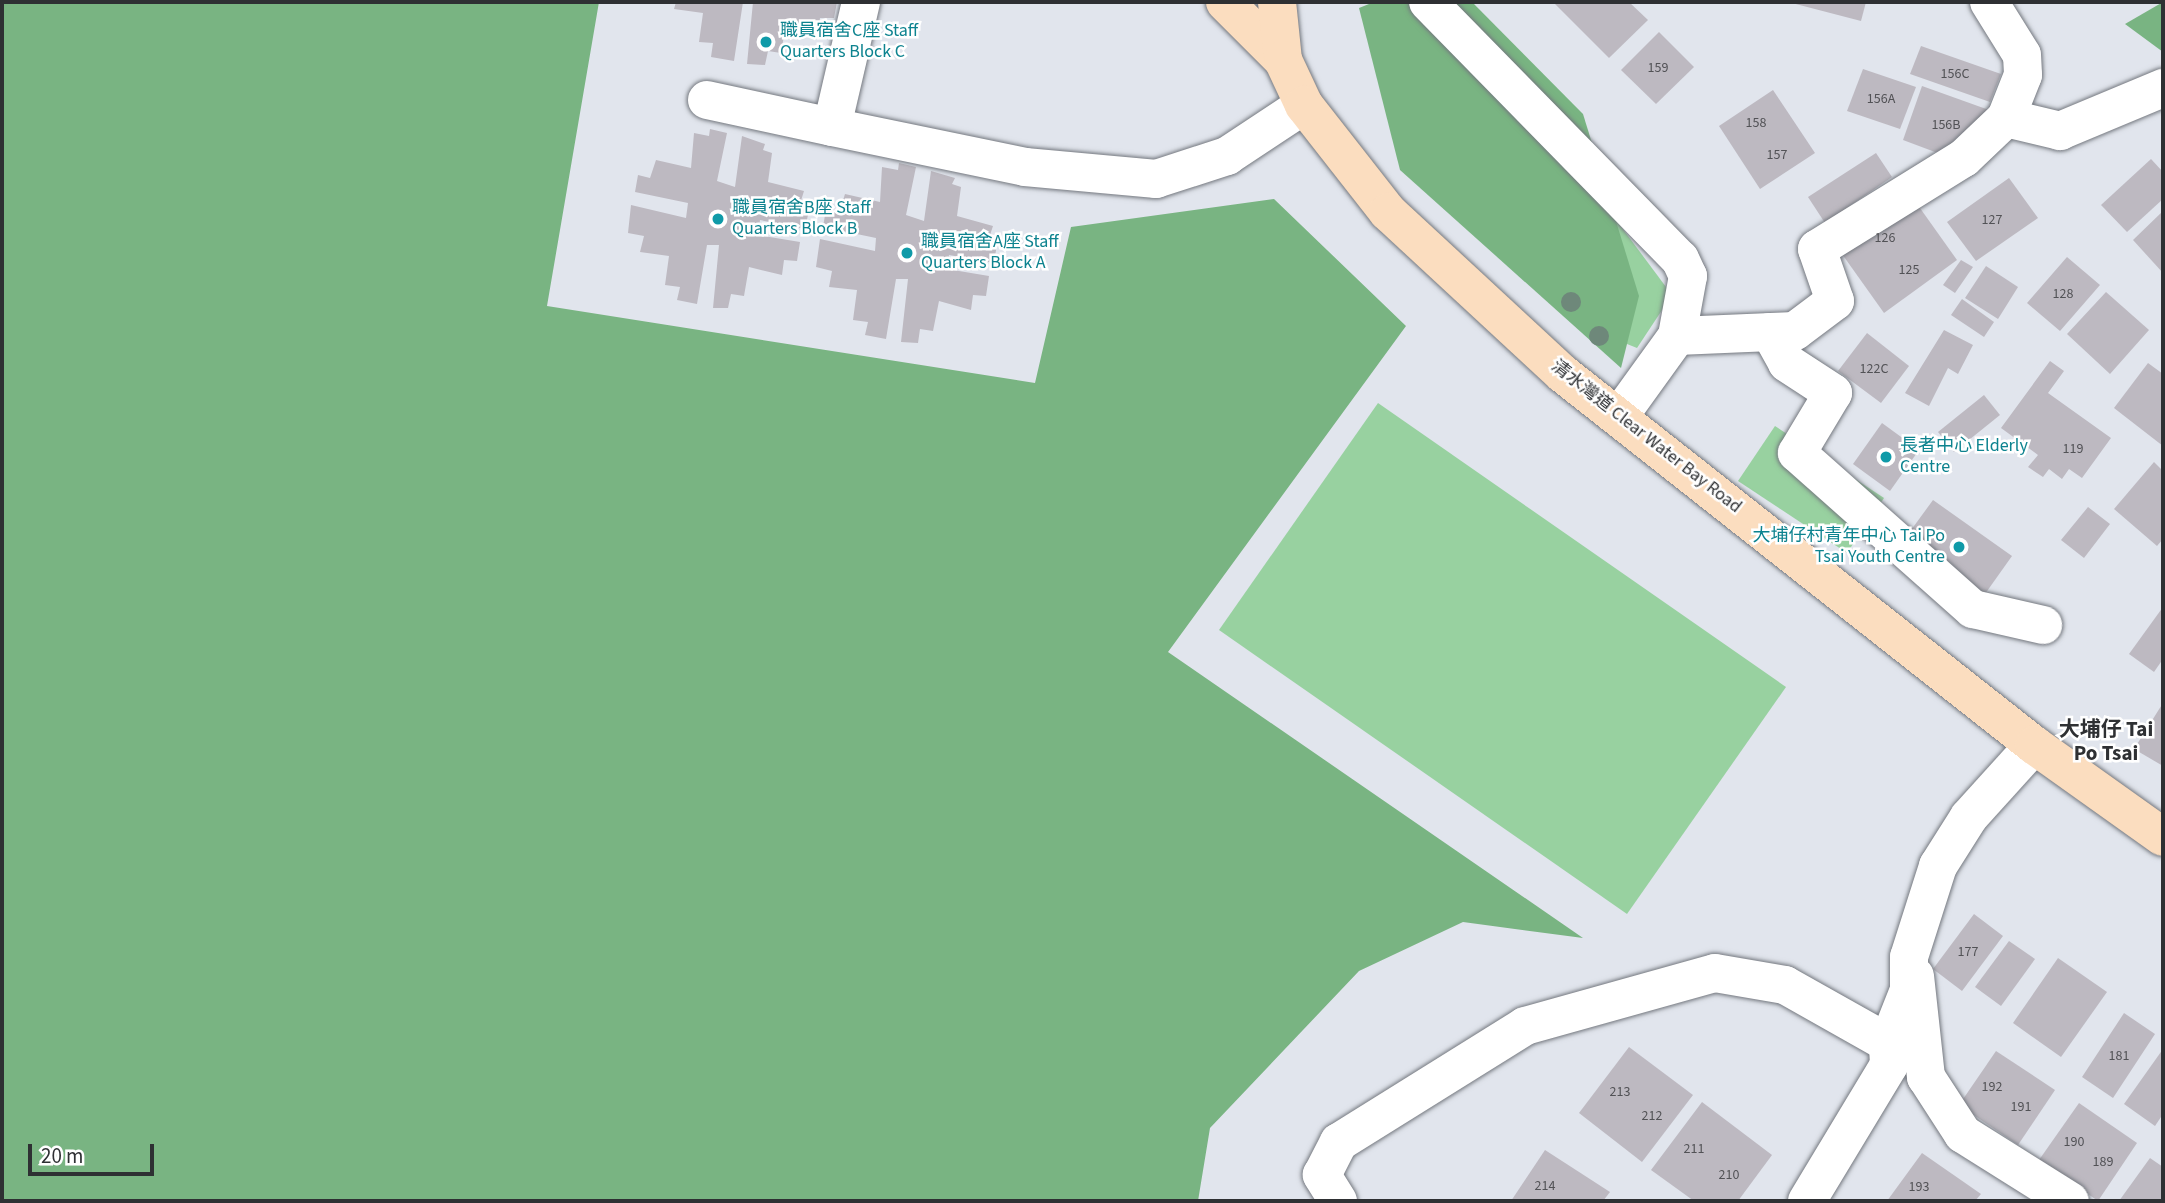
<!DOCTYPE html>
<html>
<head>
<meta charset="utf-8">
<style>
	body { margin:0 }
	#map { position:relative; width:2165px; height:1203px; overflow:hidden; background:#e1e5ed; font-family:"Source Sans 3","Noto Sans TC",sans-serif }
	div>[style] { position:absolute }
	.green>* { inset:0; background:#98d1a0 }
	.forest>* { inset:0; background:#79b482 }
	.building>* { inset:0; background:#bdb9c1 }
	.roads { filter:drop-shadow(0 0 2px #74787f) drop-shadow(0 0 2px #74787f) }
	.minor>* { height:38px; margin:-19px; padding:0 19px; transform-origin:19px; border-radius:19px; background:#fff }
	.major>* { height:38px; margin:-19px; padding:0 19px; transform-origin:19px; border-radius:19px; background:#fbddbf }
	.trees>* { width:20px; height:20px; margin:-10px; border-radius:50%; background:#6e887a }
	.dots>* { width:19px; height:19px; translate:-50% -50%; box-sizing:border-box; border:4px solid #fff; border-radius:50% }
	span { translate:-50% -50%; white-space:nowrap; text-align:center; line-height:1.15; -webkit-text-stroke:5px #fff; paint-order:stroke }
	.number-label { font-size:14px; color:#525256 }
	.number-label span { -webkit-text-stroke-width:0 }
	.culture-label { font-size:18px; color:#0d838f }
	.left { translate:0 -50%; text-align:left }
	.right { translate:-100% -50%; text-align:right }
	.street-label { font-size:18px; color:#2e3033 }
	.quarter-label { font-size:21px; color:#2e3033; font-weight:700 }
	.frame { position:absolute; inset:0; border:4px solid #2e3033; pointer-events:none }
	.scale { position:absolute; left:28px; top:1144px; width:126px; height:32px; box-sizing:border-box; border:4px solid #2e3033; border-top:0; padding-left:9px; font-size:21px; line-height:24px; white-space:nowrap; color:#2e3033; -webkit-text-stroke:5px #fff; paint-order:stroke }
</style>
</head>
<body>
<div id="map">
	<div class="green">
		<i style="clip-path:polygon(1605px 205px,1672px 295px,1637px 348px,1612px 338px)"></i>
		<i style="clip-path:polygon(1378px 403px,1786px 687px,1627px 914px,1219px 630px)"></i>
		<i style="clip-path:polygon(1775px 426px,1884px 498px,1847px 553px,1738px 481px)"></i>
	</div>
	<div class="forest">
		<i style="clip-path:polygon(2px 2px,599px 2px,547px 306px,1035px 383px,1071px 227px,1274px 199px,1406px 326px,1168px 652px,1583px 938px,1463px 922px,1359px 971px,1210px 1128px,1198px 1201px,2px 1201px)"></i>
		<i style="clip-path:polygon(1374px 2px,1472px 2px,1583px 114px,1639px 296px,1621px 368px,1400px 170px,1359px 8px)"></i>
		<i style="clip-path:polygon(2163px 2px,2163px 52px,2125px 24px)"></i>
	</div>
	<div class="building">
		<i style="clip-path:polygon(676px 2px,743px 2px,734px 61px,711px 57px,713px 43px,699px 42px,703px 13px,674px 9px)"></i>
		<i style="clip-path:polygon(753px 2px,837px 2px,834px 18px,820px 18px,818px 32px,786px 24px,781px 53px,768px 51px,765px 65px,747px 64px)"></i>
		<i style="clip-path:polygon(1553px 2px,1629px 2px,1648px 20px,1609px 58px)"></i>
		<i style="clip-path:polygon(1788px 2px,1866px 2px,1861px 21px)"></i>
		<i style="clip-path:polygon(1659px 32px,1694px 67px,1656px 104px,1621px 70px)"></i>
		<i style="clip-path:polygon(1921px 46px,2001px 74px,1990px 102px,1910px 74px)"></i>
		<i style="clip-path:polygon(1863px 69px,1916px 87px,1900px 129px,1847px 111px)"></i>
		<i style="clip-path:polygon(1922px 86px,1989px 110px,1951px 158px,1903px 140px)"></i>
		<i style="clip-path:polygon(1773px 90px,1815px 153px,1760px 189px,1719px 126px)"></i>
		<i style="clip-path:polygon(710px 129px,727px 133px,717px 181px,735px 187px,742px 136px,765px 144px,763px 150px,772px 153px,768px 182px,804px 191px,799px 207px,809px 210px,805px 229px,760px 220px,758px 235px,800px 242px,797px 261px,784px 260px,782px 275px,749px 267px,744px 296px,731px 294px,728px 308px,713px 308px,719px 245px,707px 245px,697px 304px,677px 300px,680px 287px,665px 285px,669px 256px,640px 252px,644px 236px,628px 233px,631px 205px,686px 218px,688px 203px,635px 192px,638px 175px,650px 178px,656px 160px,691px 168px,694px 133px,709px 136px)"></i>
		<i style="clip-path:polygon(1876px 153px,1892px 177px,1825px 223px,1808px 197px)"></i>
		<i style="clip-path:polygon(2151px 159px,2163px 172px,2163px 199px,2127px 232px,2101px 205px)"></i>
		<i style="clip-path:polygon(899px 163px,916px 167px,906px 215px,924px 221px,931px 171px,955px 178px,952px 184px,961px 187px,957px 216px,993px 226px,988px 241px,997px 244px,994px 263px,949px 255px,947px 269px,989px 276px,986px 296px,973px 295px,971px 310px,939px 301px,933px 331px,920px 329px,918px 343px,901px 342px,908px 279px,896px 279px,886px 339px,865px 335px,868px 322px,853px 320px,857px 290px,829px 287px,832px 271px,816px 267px,820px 239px,875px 251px,876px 238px,823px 227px,826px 209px,839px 213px,845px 194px,880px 202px,882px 167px,898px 170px)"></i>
		<i style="clip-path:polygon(2009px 178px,2038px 218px,1976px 261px,1947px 222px)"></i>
		<i style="clip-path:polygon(1910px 194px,1957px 260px,1884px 313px,1837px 247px)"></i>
		<i style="clip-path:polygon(2163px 211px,2163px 273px,2133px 240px)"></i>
		<i style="clip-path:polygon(2067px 257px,2100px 285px,2060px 331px,2027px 303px)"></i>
		<i style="clip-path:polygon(1961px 260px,1973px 267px,1955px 293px,1943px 285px)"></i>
		<i style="clip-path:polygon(1986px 266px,2018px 287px,1998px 319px,1965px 298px)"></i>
		<i style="clip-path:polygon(2106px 292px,2149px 330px,2110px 374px,2067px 334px)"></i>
		<i style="clip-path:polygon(1962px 299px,1994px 322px,1984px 337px,1951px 315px)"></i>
		<i style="clip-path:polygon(1944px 330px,1973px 345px,1958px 374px,1948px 368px,1929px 406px,1905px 393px)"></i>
		<i style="clip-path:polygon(1867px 333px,1909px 366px,1881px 403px,1838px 371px)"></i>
		<i style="clip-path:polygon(2050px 361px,2064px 371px,2048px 393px,2111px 438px,2082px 478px,2069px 469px,2062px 479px,2049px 469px,2043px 477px,2028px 467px,2038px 455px,2001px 428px)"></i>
		<i style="clip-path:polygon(2148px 363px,2163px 374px,2163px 446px,2114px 408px)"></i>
		<i style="clip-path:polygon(1984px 395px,2000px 415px,1954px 452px,1938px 432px)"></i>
		<i style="clip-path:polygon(1882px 423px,1919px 450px,1890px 491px,1853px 464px)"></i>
		<i style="clip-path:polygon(2154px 462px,2163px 471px,2163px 539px,2157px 546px,2114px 509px)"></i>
		<i style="clip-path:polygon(1933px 500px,2012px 556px,1985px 594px,1906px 537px)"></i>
		<i style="clip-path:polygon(2088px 507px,2110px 524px,2084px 558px,2061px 540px)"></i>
		<i style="clip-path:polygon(2163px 607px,2163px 659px,2154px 672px,2129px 654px)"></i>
		<i style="clip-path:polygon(2163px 703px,2163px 766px,2134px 749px)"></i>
		<i style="clip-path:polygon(1974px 914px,2003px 936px,1962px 991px,1933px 969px)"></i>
		<i style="clip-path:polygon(2009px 941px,2035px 959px,2001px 1006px,1975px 987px)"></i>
		<i style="clip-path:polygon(2058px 958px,2107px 992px,2061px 1057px,2013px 1023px)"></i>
		<i style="clip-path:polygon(2124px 1013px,2155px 1034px,2113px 1098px,2082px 1077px)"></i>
		<i style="clip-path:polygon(1629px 1047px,1693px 1095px,1642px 1162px,1579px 1113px)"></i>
		<i style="clip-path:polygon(2163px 1049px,2163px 1114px,2155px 1126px,2124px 1104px)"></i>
		<i style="clip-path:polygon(1996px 1051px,2055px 1090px,2018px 1145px,1959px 1105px)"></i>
		<i style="clip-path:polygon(1702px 1102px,1772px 1155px,1738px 1201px,1694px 1201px,1651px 1170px)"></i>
		<i style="clip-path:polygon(2079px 1103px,2137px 1143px,2098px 1201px,2039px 1160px)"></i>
		<i style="clip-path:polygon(1545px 1150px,1610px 1192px,1603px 1201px,1511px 1201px)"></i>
		<i style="clip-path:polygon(1922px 1153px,1981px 1194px,1975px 1201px,1887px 1201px)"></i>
		<i style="clip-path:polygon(2150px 1158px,2163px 1167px,2163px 1201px,2119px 1201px)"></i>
	</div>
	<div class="roads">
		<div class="minor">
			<i style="left:861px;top:2px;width:128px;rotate:103.1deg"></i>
			<i style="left:832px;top:127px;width:197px;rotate:11.7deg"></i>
			<i style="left:1025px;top:167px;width:132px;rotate:5.2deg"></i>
			<i style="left:1156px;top:179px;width:75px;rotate:-17.9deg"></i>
			<i style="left:1227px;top:156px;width:92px;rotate:-33.5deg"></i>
			<i style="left:1428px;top:2px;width:360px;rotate:45.6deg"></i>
			<i style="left:1680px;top:259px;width:19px;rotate:65deg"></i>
			<i style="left:1688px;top:276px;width:61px;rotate:100.4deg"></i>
			<i style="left:1677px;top:336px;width:97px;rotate:125.8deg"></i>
			<i style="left:1989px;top:2px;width:62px;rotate:58.1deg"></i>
			<i style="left:2022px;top:55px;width:20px;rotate:87deg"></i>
			<i style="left:2023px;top:75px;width:46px;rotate:111.6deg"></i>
			<i style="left:707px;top:100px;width:128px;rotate:12.2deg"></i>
			<i style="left:1770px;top:332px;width:35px;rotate:61deg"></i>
			<i style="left:1787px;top:363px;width:55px;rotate:33.1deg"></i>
			<i style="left:1833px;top:393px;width:70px;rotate:121deg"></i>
			<i style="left:1797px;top:453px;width:235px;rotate:41.6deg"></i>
			<i style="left:1973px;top:609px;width:72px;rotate:12.9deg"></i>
			<i style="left:1677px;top:336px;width:118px;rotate:-2.4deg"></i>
			<i style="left:1795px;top:331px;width:50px;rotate:-36.9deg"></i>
			<i style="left:1835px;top:301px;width:55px;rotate:-109.1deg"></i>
			<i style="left:1817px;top:249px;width:173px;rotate:-31.8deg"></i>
			<i style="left:1964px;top:158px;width:58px;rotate:-43.6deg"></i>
			<i style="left:2006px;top:118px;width:56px;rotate:13.5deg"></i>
			<i style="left:2060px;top:131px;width:112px;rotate:-22.7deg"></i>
			<i style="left:1915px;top:976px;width:102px;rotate:83.8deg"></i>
			<i style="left:1926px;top:1077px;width:68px;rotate:57deg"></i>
			<i style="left:1963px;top:1134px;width:126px;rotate:32.1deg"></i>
			<i style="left:1338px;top:1201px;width:31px;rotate:-122deg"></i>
			<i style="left:1322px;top:1175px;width:37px;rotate:-63deg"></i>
			<i style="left:1339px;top:1142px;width:219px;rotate:-31.9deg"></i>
			<i style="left:1525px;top:1026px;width:197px;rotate:-15.6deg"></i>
			<i style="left:1715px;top:973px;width:71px;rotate:9.7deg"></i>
			<i style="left:1785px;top:985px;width:118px;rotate:29.4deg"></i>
			<i style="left:1888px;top:1043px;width:57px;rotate:-68.4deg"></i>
			<i style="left:1909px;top:990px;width:33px;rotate:-90deg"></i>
			<i style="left:1909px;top:957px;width:96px;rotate:-72.3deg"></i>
			<i style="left:1938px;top:866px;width:58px;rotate:-57.7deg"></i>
			<i style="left:1969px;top:817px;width:97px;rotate:-47.9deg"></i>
			<i style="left:1807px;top:1201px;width:159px;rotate:-58.9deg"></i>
			<i style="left:1889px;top:1065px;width:22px;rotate:-93deg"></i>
		</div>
		<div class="major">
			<i style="left:1225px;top:2px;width:82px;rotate:45deg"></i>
			<i style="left:1277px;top:2px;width:58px;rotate:84.1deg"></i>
			<i style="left:1283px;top:60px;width:50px;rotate:65deg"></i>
			<i style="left:1304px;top:105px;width:136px;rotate:51.9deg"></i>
			<i style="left:1388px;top:212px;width:238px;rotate:42.8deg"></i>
			<i style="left:1563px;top:374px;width:600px;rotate:38.23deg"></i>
			<i style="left:2034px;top:745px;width:158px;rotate:35.5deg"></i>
		</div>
	</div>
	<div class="trees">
		<i style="left:1571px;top:302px"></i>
		<i style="left:1599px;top:336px"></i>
	</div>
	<div class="dots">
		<i style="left:766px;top:42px;background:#0f9aa8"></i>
		<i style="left:718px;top:219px;background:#0f9aa8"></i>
		<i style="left:907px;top:253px;background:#0f9aa8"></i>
		<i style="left:1886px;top:457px;background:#0f9aa8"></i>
		<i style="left:1959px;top:547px;background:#0f9aa8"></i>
	</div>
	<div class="number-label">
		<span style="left:1658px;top:68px">159</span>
		<span style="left:1955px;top:74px">156C</span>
		<span style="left:1881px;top:99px">156A</span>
		<span style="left:1756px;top:123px">158</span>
		<span style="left:1946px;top:125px">156B</span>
		<span style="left:1777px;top:155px">157</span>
		<span style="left:1992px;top:220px">127</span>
		<span style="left:1885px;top:238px">126</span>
		<span style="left:1909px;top:270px">125</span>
		<span style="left:2063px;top:294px">128</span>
		<span style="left:1874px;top:369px">122C</span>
		<span style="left:2073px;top:449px">119</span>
		<span style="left:1968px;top:952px">177</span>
		<span style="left:2119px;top:1056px">181</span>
		<span style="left:1992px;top:1087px">192</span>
		<span style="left:1620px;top:1092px">213</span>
		<span style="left:2021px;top:1107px">191</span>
		<span style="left:1652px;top:1116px">212</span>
		<span style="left:2074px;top:1142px">190</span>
		<span style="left:1694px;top:1149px">211</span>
		<span style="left:2103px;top:1162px">189</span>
		<span style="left:1729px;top:1175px">210</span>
		<span style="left:1545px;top:1186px">214</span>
		<span style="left:1919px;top:1187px">193</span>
	</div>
	<div class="culture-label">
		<span class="left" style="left:780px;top:42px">職員宿舍C座 Staff<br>Quarters Block C</span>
		<span class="left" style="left:732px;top:219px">職員宿舍B座 Staff<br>Quarters Block B</span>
		<span class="left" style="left:921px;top:253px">職員宿舍A座 Staff<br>Quarters Block A</span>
		<span class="left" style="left:1900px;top:457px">長者中心 Elderly<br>Centre</span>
		<span class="right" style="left:1945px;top:547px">大埔仔村青年中心 Tai Po<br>Tsai Youth Centre</span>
	</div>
	<div class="street-label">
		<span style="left:1646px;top:437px;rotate:38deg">清水灣道 Clear Water Bay Road</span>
	</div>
	<div class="quarter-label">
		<span style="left:2106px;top:741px">大埔仔 Tai<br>Po Tsai</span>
	</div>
	<div class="frame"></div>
	<div class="scale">20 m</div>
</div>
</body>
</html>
